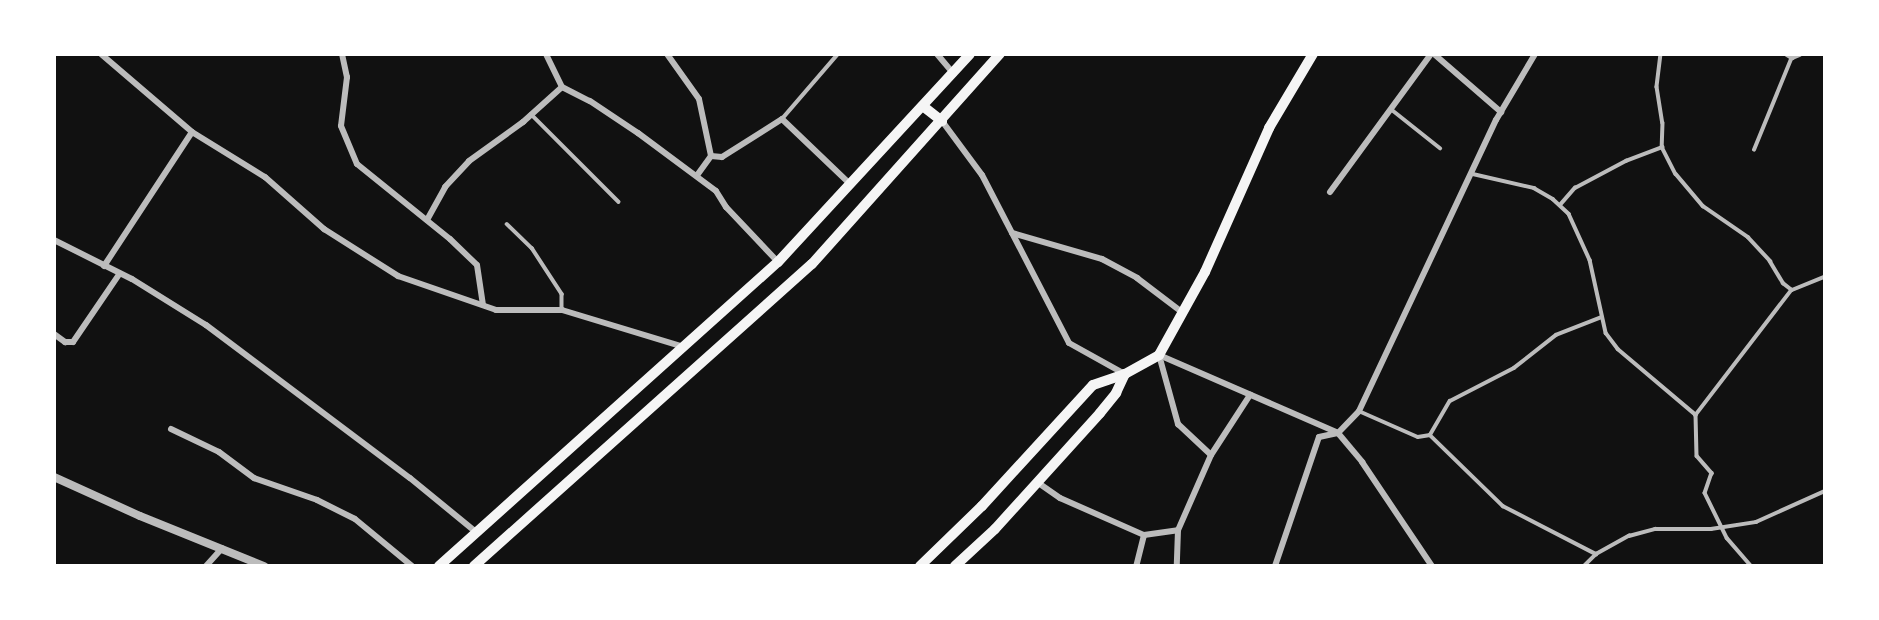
<!DOCTYPE html>
<html>
<head>
<meta charset="utf-8">
<style>
	body { margin:0 }
	#map { position:relative; width:1879px; height:620px; overflow:hidden; background:#111; font-family:Cabin,sans-serif }
	div>[style] { position:absolute }
	.service>* { height:3.5px; margin:-1.75px; padding:0 1.75px; transform-origin:1.75px; border-radius:1.75px; background:#bcbcbc }
	.minor>* { height:6px; margin:-3px; padding:0 3px; transform-origin:3px; border-radius:3px; background:#bcbcbc }
	.tertiary>* { height:8px; margin:-4px; padding:0 4px; transform-origin:4px; border-radius:4px; background:#bcbcbc }
	.primary>* { height:10px; margin:-5px; padding:0 5px; transform-origin:5px; border-radius:5px; background:#f5f5f5 }
	span { translate:-50% -50%; white-space:nowrap; text-align:center; line-height:1.15; -webkit-text-stroke:7px #fff; paint-order:stroke }
	.frame { position:absolute; inset:0; border:56px solid #fff; pointer-events:none }
</style>
</head>
<body>
<div id="map">
	<div class="service">
		<i style="left:1661px;top:54px;width:33px;rotate:97deg"></i>
		<i style="left:1657px;top:87px;width:36px;rotate:81deg"></i>
		<i style="left:1663px;top:123px;width:24px;rotate:92deg"></i>
		<i style="left:1662px;top:147px;width:30px;rotate:63deg"></i>
		<i style="left:1676px;top:174px;width:42px;rotate:49.8deg"></i>
		<i style="left:1703px;top:206px;width:55px;rotate:34.6deg"></i>
		<i style="left:1748px;top:237px;width:33px;rotate:47deg"></i>
		<i style="left:1770px;top:261px;width:26px;rotate:59deg"></i>
		<i style="left:1783px;top:283px;width:11px;rotate:38deg"></i>
		<i style="left:1792px;top:290px;width:158px;rotate:127.5deg"></i>
		<i style="left:1391px;top:109px;width:63px;rotate:38.5deg"></i>
		<i style="left:531px;top:114px;width:124px;rotate:45deg"></i>
		<i style="left:782px;top:119px;width:86px;rotate:-49.3deg"></i>
		<i style="left:1754px;top:150px;width:100px;rotate:-67.8deg"></i>
		<i style="left:1473px;top:174px;width:63px;rotate:12.9deg"></i>
		<i style="left:1534px;top:188px;width:22px;rotate:30deg"></i>
		<i style="left:1553px;top:199px;width:22px;rotate:43deg"></i>
		<i style="left:1569px;top:214px;width:51px;rotate:65.5deg"></i>
		<i style="left:1590px;top:260px;width:75px;rotate:77.6deg"></i>
		<i style="left:1606px;top:333px;width:20px;rotate:53deg"></i>
		<i style="left:1618px;top:349px;width:102px;rotate:40.2deg"></i>
		<i style="left:1696px;top:415px;width:41px;rotate:88.6deg"></i>
		<i style="left:1697px;top:456px;width:23px;rotate:49deg"></i>
		<i style="left:1712px;top:473px;width:21px;rotate:109deg"></i>
		<i style="left:1705px;top:493px;width:50px;rotate:63.9deg"></i>
		<i style="left:1727px;top:538px;width:37px;rotate:49deg"></i>
		<i style="left:1560px;top:205px;width:23px;rotate:-49deg"></i>
		<i style="left:1575px;top:188px;width:58px;rotate:-27.9deg"></i>
		<i style="left:1626px;top:161px;width:39px;rotate:-21deg"></i>
		<i style="left:507px;top:224px;width:35px;rotate:44deg"></i>
		<i style="left:532px;top:248px;width:55px;rotate:56.9deg"></i>
		<i style="left:562px;top:294px;width:16px;rotate:90deg"></i>
		<i style="left:1792px;top:290px;width:35px;rotate:-22deg"></i>
		<i style="left:1359px;top:411px;width:64px;rotate:23.8deg"></i>
		<i style="left:1418px;top:437px;width:12px;rotate:-9deg"></i>
		<i style="left:1430px;top:435px;width:102px;rotate:44.2deg"></i>
		<i style="left:1503px;top:506px;width:105px;rotate:27.3deg"></i>
		<i style="left:1430px;top:435px;width:39px;rotate:-60deg"></i>
		<i style="left:1450px;top:401px;width:72px;rotate:-27.3deg"></i>
		<i style="left:1514px;top:368px;width:53px;rotate:-38.2deg"></i>
		<i style="left:1556px;top:335px;width:49px;rotate:-21.4deg"></i>
		<i style="left:1584px;top:566px;width:17px;rotate:-45deg"></i>
		<i style="left:1596px;top:554px;width:38px;rotate:-29deg"></i>
		<i style="left:1629px;top:536px;width:27px;rotate:-15deg"></i>
		<i style="left:1655px;top:529px;width:56px"></i>
		<i style="left:1711px;top:529px;width:46px;rotate:-8.8deg"></i>
		<i style="left:1756px;top:522px;width:76px;rotate:-24.2deg"></i>
	</div>
	<div class="minor">
		<i style="left:101px;top:54px;width:120px;rotate:40.6deg"></i>
		<i style="left:192px;top:132px;width:86px;rotate:31.7deg"></i>
		<i style="left:265px;top:177px;width:79px;rotate:41.4deg"></i>
		<i style="left:324px;top:229px;width:88px;rotate:32.4deg"></i>
		<i style="left:398px;top:276px;width:104px;rotate:19.1deg"></i>
		<i style="left:496px;top:310px;width:66px"></i>
		<i style="left:562px;top:310px;width:127px;rotate:16.9deg"></i>
		<i style="left:342px;top:54px;width:24px;rotate:78deg"></i>
		<i style="left:347px;top:77px;width:49px;rotate:97deg"></i>
		<i style="left:341px;top:126px;width:41px;rotate:67.2deg"></i>
		<i style="left:357px;top:164px;width:119px;rotate:38.9deg"></i>
		<i style="left:450px;top:239px;width:37px;rotate:44deg"></i>
		<i style="left:477px;top:265px;width:40px;rotate:81.5deg"></i>
		<i style="left:667px;top:54px;width:55px;rotate:54.6deg"></i>
		<i style="left:699px;top:99px;width:58px;rotate:78.1deg"></i>
		<i style="left:711px;top:156px;width:24px;rotate:126deg"></i>
		<i style="left:937px;top:54px;width:26px;rotate:50deg"></i>
		<i style="left:1434px;top:54px;width:89px;rotate:40.9deg"></i>
		<i style="left:1787px;top:54px;width:6px;rotate:31deg"></i>
		<i style="left:1792px;top:57px;width:8px;rotate:-23deg"></i>
		<i style="left:562px;top:87px;width:31px;rotate:27deg"></i>
		<i style="left:590px;top:101px;width:58px;rotate:33.7deg"></i>
		<i style="left:638px;top:133px;width:97px;rotate:36.6deg"></i>
		<i style="left:716px;top:191px;width:19px;rotate:58deg"></i>
		<i style="left:726px;top:207px;width:76px;rotate:46.6deg"></i>
		<i style="left:942px;top:121px;width:67px;rotate:53.5deg"></i>
		<i style="left:982px;top:175px;width:189px;rotate:62.6deg"></i>
		<i style="left:1069px;top:343px;width:64px;rotate:29deg"></i>
		<i style="left:711px;top:156px;width:11px;rotate:5deg"></i>
		<i style="left:722px;top:157px;width:71px;rotate:-32.3deg"></i>
		<i style="left:782px;top:119px;width:95px;rotate:43.7deg"></i>
		<i style="left:1330px;top:192px;width:171px;rotate:-53.8deg"></i>
		<i style="left:427px;top:220px;width:38px;rotate:-61deg"></i>
		<i style="left:445px;top:187px;width:35px;rotate:-47deg"></i>
		<i style="left:469px;top:161px;width:67px;rotate:-35.8deg"></i>
		<i style="left:523px;top:122px;width:52px;rotate:-41.9deg"></i>
		<i style="left:562px;top:87px;width:37px;rotate:-116deg"></i>
		<i style="left:1012px;top:233px;width:94px;rotate:16.1deg"></i>
		<i style="left:1102px;top:259px;width:40px;rotate:28deg"></i>
		<i style="left:1137px;top:278px;width:56px;rotate:37.1deg"></i>
		<i style="left:54px;top:240px;width:87px;rotate:26.6deg"></i>
		<i style="left:132px;top:279px;width:87px;rotate:31.9deg"></i>
		<i style="left:206px;top:325px;width:255px;rotate:36.9deg"></i>
		<i style="left:410px;top:478px;width:85px;rotate:39.3deg"></i>
		<i style="left:104px;top:266px;width:160px;rotate:-56.7deg"></i>
		<i style="left:54px;top:334px;width:14px;rotate:36deg"></i>
		<i style="left:65px;top:342px;width:8px"></i>
		<i style="left:73px;top:342px;width:83px;rotate:-55.7deg"></i>
		<i style="left:1159px;top:355px;width:195px;rotate:23.5deg"></i>
		<i style="left:1338px;top:433px;width:38px;rotate:50deg"></i>
		<i style="left:1362px;top:462px;width:125px;rotate:56.1deg"></i>
		<i style="left:1159px;top:355px;width:72px;rotate:74.6deg"></i>
		<i style="left:1178px;top:424px;width:45px;rotate:43.2deg"></i>
		<i style="left:1211px;top:455px;width:82px;rotate:113.7deg"></i>
		<i style="left:1178px;top:530px;width:36px;rotate:92deg"></i>
		<i style="left:171px;top:429px;width:53px;rotate:25.6deg"></i>
		<i style="left:219px;top:452px;width:44px;rotate:36.6deg"></i>
		<i style="left:254px;top:478px;width:67px;rotate:19.2deg"></i>
		<i style="left:317px;top:500px;width:42px;rotate:26.6deg"></i>
		<i style="left:355px;top:519px;width:74px;rotate:39.5deg"></i>
		<i style="left:1211px;top:455px;width:72px;rotate:-57deg"></i>
		<i style="left:1037px;top:482px;width:28px;rotate:35deg"></i>
		<i style="left:1060px;top:498px;width:92px;rotate:23.8deg"></i>
		<i style="left:1144px;top:535px;width:32px;rotate:104deg"></i>
		<i style="left:1144px;top:535px;width:34px;rotate:-8deg"></i>
		<i style="left:206px;top:566px;width:24px;rotate:-48deg"></i>
		<i style="left:1275px;top:566px;width:136px;rotate:-71.2deg"></i>
		<i style="left:1319px;top:437px;width:19px;rotate:-12deg"></i>
		<i style="left:1338px;top:433px;width:30px;rotate:-46deg"></i>
		<i style="left:1359px;top:411px;width:322px;rotate:-64.8deg"></i>
		<i style="left:1496px;top:120px;width:77px;rotate:-59.4deg"></i>
	</div>
	<div class="tertiary">
		<i style="left:54px;top:477px;width:94px;rotate:24.4deg"></i>
		<i style="left:140px;top:516px;width:134px;rotate:22deg"></i>
	</div>
	<div class="primary">
		<i style="left:924px;top:107px;width:23px;rotate:38deg"></i>
		<i style="left:439px;top:566px;width:455px;rotate:-41.9deg"></i>
		<i style="left:778px;top:262px;width:283px;rotate:-47.3deg"></i>
		<i style="left:474px;top:566px;width:453px;rotate:-41.8deg"></i>
		<i style="left:812px;top:264px;width:282px;rotate:-48.2deg"></i>
		<i style="left:920px;top:566px;width:86px;rotate:-44.1deg"></i>
		<i style="left:982px;top:506px;width:164px;rotate:-47.5deg"></i>
		<i style="left:1093px;top:385px;width:34px;rotate:-19deg"></i>
		<i style="left:1125px;top:374px;width:39px;rotate:-29deg"></i>
		<i style="left:1159px;top:355px;width:95px;rotate:-61deg"></i>
		<i style="left:1205px;top:272px;width:158px;rotate:-66deg"></i>
		<i style="left:1269px;top:128px;width:86px;rotate:-59.3deg"></i>
		<i style="left:955px;top:566px;width:54px;rotate:-42.8deg"></i>
		<i style="left:995px;top:529px;width:156px;rotate:-47.8deg"></i>
		<i style="left:1100px;top:413px;width:26px;rotate:-51deg"></i>
		<i style="left:1116px;top:393px;width:21px;rotate:-65deg"></i>
	</div>
	<div class="frame"></div>
</div>
</body>
</html>
